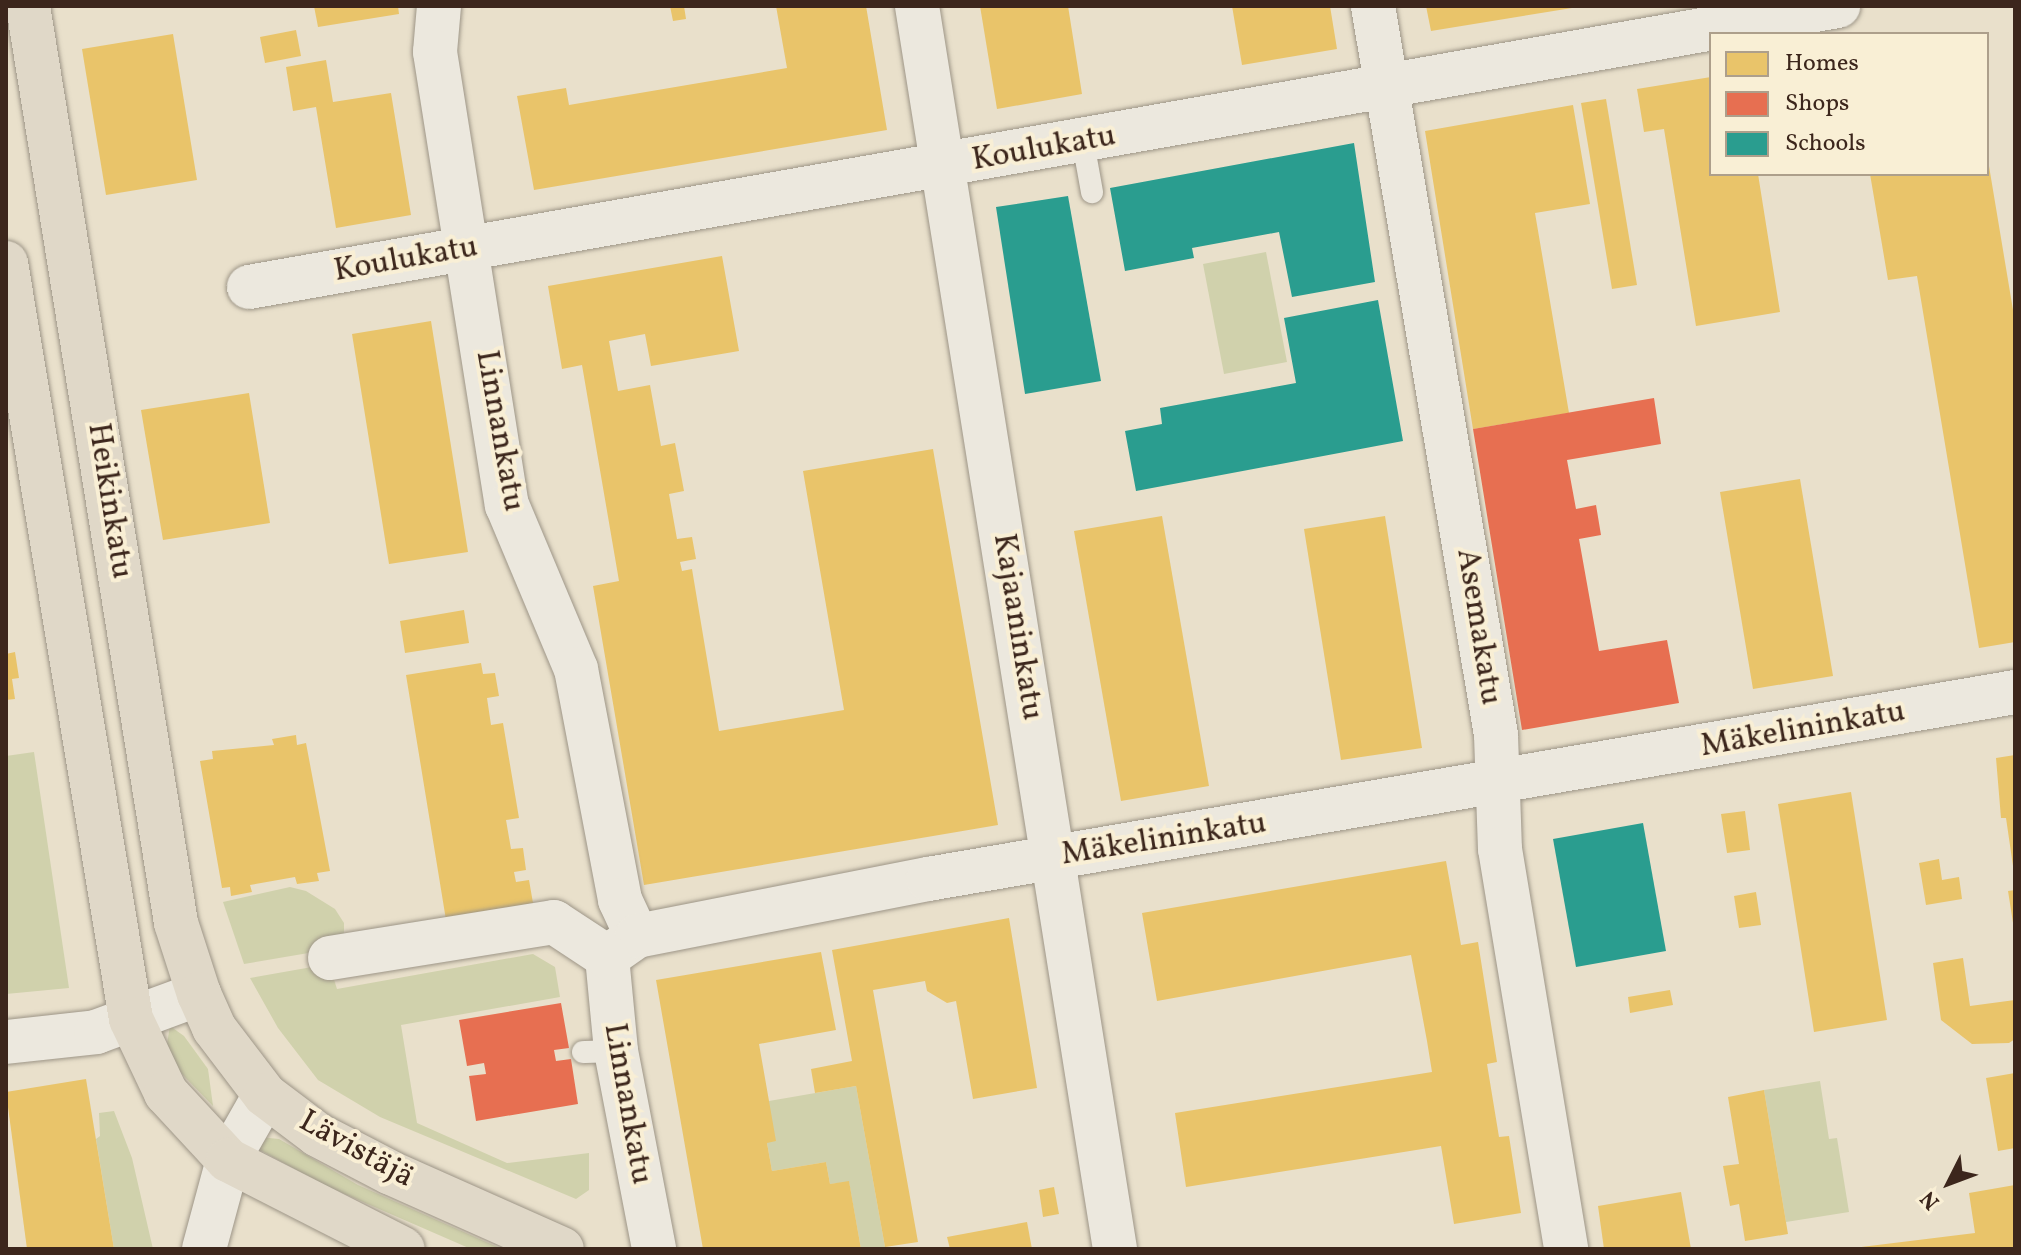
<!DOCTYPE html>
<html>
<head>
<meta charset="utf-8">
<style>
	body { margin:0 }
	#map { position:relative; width:2021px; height:1255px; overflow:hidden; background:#e9e0cb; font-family:Vollkorn,serif }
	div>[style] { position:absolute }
	.green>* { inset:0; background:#d0d1ac }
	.homes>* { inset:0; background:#e9c46a }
	.shops>* { inset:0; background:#e76f51 }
	.schools>* { inset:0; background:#2a9d8f }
	.roads { filter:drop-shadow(0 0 2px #9d9587) drop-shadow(0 0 2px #9d9587) }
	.service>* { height:22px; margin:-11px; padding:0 11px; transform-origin:11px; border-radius:11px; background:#ece8de }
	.minor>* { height:44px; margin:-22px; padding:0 22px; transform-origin:22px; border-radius:22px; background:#ece8de }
	.primary>* { height:44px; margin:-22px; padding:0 22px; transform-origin:22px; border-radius:22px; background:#e0d8c8 }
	span { translate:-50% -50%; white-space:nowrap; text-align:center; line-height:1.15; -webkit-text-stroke:8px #f9efd5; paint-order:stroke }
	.street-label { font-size:32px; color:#3c261c }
	.frame { position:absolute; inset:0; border:8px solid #3c261c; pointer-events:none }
	.legend { position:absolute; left:1709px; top:32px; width:280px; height:144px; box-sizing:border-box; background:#f9efd5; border:2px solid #ad9f8b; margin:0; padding:10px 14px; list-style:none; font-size:24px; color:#3c261c }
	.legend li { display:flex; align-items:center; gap:16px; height:40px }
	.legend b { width:40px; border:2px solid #ad9f8b }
	.north { position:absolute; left:1909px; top:1143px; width:80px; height:80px; -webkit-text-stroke:6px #f9efd5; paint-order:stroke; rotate:228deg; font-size:22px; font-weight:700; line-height:32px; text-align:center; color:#3c261c }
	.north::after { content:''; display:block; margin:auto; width:28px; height:36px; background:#3c261c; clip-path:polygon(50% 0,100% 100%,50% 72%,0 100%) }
</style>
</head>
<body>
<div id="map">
	<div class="green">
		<i style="clip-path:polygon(1266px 252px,1287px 362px,1224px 374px,1203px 264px)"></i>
		<i style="clip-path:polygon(34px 752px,69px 988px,6px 994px,6px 756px)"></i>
		<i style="clip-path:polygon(290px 887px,306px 891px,335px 909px,344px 923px,344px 939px,332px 949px,244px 964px,223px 902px)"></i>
		<i style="clip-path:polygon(533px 954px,555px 967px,560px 997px,401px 1025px,417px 1123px,507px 1163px,589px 1153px,589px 1190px,576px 1199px,380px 1117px,318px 1080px,278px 1028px,250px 978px,329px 964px,337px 989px)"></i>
		<i style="clip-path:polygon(170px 1026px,184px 1036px,208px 1069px,213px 1106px,180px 1072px,167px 1044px)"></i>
		<i style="clip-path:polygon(1820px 1081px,1829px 1139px,1837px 1138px,1849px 1212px,1786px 1222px,1764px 1090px)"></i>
		<i style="clip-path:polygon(856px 1086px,885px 1247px,876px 1249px,861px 1249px,849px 1182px,830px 1184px,826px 1162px,772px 1171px,767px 1143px,769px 1101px)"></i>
		<i style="clip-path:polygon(114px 1111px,132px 1158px,153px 1249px,114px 1249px,96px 1139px,100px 1136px,99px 1113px)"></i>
		<i style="clip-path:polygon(259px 1137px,279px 1139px,358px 1185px,502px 1249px,471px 1249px,324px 1185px,247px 1143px)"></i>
	</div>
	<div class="homes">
		<i style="clip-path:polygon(314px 6px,398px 6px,399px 14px,318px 27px)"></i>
		<i style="clip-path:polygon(670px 6px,684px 6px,686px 19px,673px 21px)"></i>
		<i style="clip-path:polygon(776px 6px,866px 6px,887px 130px,534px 190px,517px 96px,566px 88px,569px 105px,787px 68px)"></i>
		<i style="clip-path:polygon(980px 6px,1068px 6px,1082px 94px,997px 109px)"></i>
		<i style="clip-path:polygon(1232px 6px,1330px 6px,1337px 49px,1242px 65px)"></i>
		<i style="clip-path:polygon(1426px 6px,1572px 6px,1572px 8px,1431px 31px)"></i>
		<i style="clip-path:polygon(296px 30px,301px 56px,265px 63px,260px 37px)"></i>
		<i style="clip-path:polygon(173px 34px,197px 180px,106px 195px,82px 49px)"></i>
		<i style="clip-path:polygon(326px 60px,333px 102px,391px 93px,411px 215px,336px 228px,316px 107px,293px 111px,286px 67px)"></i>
		<i style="clip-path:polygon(1711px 77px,1711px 174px,1758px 174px,1780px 312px,1696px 326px,1664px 129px,1644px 132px,1637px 89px)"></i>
		<i style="clip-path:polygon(1606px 99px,1637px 285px,1612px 289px,1581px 103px)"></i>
		<i style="clip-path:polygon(1573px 105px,1590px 204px,1535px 213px,1569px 413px,1473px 429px,1425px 131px)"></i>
		<i style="clip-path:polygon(1989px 166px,2015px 322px,2015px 642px,1979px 648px,1917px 276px,1888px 280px,1870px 174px,1987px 174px)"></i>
		<i style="clip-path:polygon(722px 256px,739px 351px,651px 366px,645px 334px,609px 341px,618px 391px,650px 385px,661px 446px,675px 443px,684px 491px,669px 494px,677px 539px,692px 537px,696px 559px,680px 562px,682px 571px,692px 569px,719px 731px,844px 710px,803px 471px,933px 449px,998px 825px,644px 885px,593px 586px,619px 581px,582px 365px,562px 369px,548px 286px)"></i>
		<i style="clip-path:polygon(431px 321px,468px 552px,389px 564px,352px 334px)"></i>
		<i style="clip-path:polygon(249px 393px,270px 523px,163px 540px,141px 410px)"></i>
		<i style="clip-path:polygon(1800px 479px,1833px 676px,1753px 689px,1720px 492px)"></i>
		<i style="clip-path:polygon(1162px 516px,1209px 786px,1121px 801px,1074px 531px)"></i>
		<i style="clip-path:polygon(1385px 516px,1422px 748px,1341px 760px,1304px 529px)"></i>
		<i style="clip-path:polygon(464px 610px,469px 643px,405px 653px,400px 621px)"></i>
		<i style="clip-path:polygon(15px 652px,19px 678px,12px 679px,15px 699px,6px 700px,6px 654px)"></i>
		<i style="clip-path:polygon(481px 663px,483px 674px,495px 673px,499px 696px,487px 698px,491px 725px,503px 723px,519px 818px,506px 820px,511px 849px,523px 848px,526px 870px,514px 872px,516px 882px,529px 880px,533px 903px,446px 920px,406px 675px)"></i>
		<i style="clip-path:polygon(296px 735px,297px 745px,306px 743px,330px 871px,317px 873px,319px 881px,297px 884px,295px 877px,250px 885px,252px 892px,231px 896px,230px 887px,222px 888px,200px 761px,213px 759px,212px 751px,274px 745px,272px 739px)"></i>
		<i style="clip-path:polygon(2015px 755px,2015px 866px,2013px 866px,2006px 818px,2001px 818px,1996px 758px)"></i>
		<i style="clip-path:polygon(1851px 792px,1887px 1020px,1814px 1032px,1778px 804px)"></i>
		<i style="clip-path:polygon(1745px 811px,1750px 850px,1727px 853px,1721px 814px)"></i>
		<i style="clip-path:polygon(1939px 859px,1942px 880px,1959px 877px,1962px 899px,1926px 905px,1919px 863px)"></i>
		<i style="clip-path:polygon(1446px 861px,1461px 945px,1478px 942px,1497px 1062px,1487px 1064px,1499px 1137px,1509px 1136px,1521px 1213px,1454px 1224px,1441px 1146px,1186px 1187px,1175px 1113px,1432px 1072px,1427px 1041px,1411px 955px,1157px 1001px,1142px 913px)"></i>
		<i style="clip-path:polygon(2015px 890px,2015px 923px,2013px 923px,2008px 891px)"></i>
		<i style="clip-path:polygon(1756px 892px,1761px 925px,1739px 928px,1734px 896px)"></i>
		<i style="clip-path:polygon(1009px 918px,1037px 1088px,973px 1099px,956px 1001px,947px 1003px,927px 991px,925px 981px,873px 990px,918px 1242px,885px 1247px,856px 1086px,815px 1093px,811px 1069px,852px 1061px,832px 950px)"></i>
		<i style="clip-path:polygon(821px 952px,836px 1030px,759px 1044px,776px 1141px,767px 1143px,772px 1171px,826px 1162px,830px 1184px,849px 1181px,861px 1249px,703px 1249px,656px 980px)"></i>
		<i style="clip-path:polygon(1963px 958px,1970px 1006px,2015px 1000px,2015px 1039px,2009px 1043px,1972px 1044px,1941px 1020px,1933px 963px)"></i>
		<i style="clip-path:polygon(1670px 990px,1673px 1005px,1630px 1013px,1628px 997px)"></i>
		<i style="clip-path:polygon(2015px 1073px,2015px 1148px,1998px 1151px,1986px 1078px)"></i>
		<i style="clip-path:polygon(86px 1079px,114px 1249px,27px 1249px,6px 1092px)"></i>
		<i style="clip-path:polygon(1764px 1090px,1788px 1234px,1745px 1241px,1739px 1204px,1730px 1206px,1723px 1166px,1739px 1164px,1728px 1097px)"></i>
		<i style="clip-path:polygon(2015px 1185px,2015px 1249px,1845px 1249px,1975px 1233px,1969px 1193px)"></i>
		<i style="clip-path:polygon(1054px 1187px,1059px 1214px,1043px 1217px,1039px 1190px)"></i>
		<i style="clip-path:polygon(1681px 1192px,1691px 1249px,1604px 1249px,1598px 1206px)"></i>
		<i style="clip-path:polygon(1027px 1222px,1032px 1249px,950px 1249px,947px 1237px)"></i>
	</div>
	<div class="shops">
		<i style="clip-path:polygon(1654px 398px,1661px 444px,1567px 460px,1576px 509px,1596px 505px,1601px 535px,1579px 539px,1599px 651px,1667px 640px,1679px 703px,1522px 730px,1473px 429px)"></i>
		<i style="clip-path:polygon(561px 1003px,569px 1048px,554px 1050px,556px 1061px,571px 1059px,578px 1104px,476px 1121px,469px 1076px,486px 1074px,484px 1063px,467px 1066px,459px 1020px)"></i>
	</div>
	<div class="schools">
		<i style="clip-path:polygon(1354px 143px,1375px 282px,1292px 297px,1279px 232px,1192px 248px,1194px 258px,1125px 271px,1110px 188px)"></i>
		<i style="clip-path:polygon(1068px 196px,1101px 381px,1025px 394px,996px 207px)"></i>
		<i style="clip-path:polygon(1378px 300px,1403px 441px,1136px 491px,1125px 431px,1162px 424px,1160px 408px,1296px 383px,1284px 318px)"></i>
		<i style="clip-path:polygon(1643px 823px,1666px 951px,1576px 967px,1553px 839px)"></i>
	</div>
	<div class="roads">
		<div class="service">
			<i style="left:1083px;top:142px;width:51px;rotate:79.8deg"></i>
			<i style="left:583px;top:1052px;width:33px;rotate:-2deg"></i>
		</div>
		<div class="minor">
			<i style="left:439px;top:6px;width:46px;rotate:95deg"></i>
			<i style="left:435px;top:52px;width:459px;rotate:81deg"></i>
			<i style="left:507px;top:505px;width:178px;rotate:67.2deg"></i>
			<i style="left:576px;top:669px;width:235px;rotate:79.2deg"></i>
			<i style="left:620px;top:900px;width:40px;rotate:65deg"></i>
			<i style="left:917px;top:6px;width:1259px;rotate:80.95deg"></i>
			<i style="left:1373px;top:6px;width:739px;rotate:80.42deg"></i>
			<i style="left:1496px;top:735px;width:114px;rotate:88deg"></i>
			<i style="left:1500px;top:849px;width:405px;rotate:80.6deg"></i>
			<i style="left:249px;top:287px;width:1614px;rotate:-10.03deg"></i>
			<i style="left:607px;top:957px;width:37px;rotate:-35deg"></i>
			<i style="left:637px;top:936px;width:297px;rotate:-11.1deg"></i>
			<i style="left:928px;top:879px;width:1103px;rotate:-9.76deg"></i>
			<i style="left:607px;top:957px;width:94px;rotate:84.5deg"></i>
			<i style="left:616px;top:1051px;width:202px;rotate:79.1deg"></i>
			<i style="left:330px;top:958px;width:227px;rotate:-9.1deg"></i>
			<i style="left:554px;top:922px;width:64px;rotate:33.4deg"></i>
			<i style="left:6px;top:1042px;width:91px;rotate:-6.3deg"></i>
			<i style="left:96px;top:1032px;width:110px;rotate:-20.3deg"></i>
			<i style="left:204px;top:1249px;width:92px;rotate:-74.9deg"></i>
			<i style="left:228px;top:1160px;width:75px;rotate:-60.4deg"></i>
		</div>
		<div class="primary">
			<i style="left:28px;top:6px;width:929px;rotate:80.83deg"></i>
			<i style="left:176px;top:923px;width:75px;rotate:72.1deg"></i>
			<i style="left:199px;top:994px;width:37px;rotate:66deg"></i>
			<i style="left:214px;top:1028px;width:84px;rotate:52.7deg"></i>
			<i style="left:265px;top:1095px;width:66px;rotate:37deg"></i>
			<i style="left:318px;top:1135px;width:82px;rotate:27.5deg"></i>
			<i style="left:391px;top:1173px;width:187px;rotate:24deg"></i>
			<i style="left:6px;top:263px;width:766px;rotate:80.61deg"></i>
			<i style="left:131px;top:1019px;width:82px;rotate:64.7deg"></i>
			<i style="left:166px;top:1093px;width:91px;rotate:47.2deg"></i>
			<i style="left:228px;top:1160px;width:196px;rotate:27deg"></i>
		</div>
	</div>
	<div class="street-label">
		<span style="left:1044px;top:149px;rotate:-10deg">Koulukatu</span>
		<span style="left:406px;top:260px;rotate:-10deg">Koulukatu</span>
		<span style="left:499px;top:431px;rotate:80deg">Linnankatu</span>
		<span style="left:109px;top:501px;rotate:81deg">Heikinkatu</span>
		<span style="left:1017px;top:627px;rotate:81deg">Kajaaninkatu</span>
		<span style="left:1478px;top:627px;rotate:81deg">Asemakatu</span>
		<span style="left:1803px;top:730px;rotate:-10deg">Mäkelininkatu</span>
		<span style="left:1164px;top:840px;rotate:-9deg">Mäkelininkatu</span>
		<span style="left:627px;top:1104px;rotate:80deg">Linnankatu</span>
		<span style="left:356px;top:1150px;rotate:29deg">Lävistäjä</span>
	</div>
	<div class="frame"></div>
	<ul class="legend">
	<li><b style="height:22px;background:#e9c46a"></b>Homes</li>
	<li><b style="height:22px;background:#e76f51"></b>Shops</li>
	<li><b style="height:22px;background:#2a9d8f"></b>Schools</li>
	</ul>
	<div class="north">N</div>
</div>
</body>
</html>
